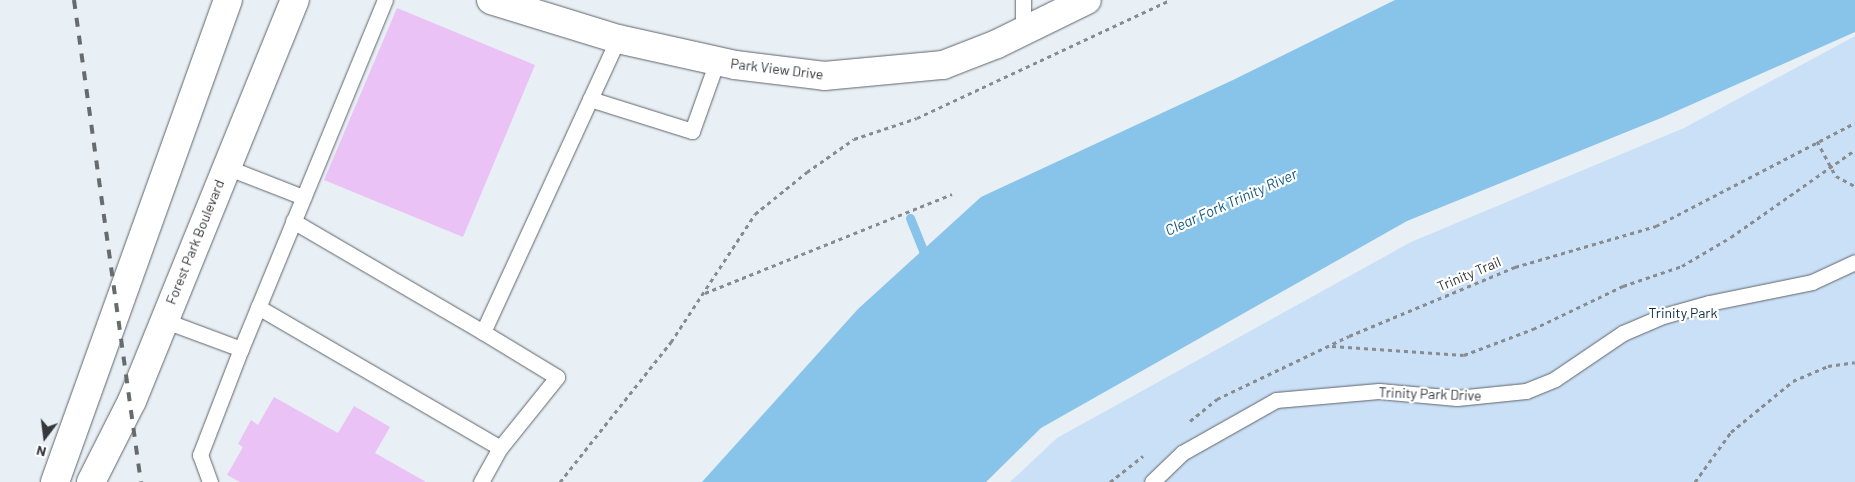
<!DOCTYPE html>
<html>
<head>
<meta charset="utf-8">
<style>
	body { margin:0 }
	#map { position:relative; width:1855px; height:482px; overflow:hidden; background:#e8eff5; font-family:Barlow,sans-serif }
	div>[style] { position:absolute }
	.green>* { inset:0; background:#cae0f7 }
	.water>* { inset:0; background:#88c3ea }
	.stream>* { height:9px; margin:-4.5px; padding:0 4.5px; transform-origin:4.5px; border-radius:4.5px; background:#88c3ea }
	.building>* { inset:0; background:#eac2f5 }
	.path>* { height:3px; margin-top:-1.5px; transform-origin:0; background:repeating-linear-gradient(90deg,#888c90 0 4px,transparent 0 8px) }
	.roads { filter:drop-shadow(0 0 1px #5f646a) drop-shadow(0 0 1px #5f646a) }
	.lane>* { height:15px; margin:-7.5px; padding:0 7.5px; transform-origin:7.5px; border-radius:7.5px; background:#fff }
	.secondary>* { height:28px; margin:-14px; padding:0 14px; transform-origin:14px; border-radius:14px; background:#fff }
	.rail>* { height:4px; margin-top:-2px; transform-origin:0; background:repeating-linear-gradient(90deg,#676b6e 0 9px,transparent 0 18px) }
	span { translate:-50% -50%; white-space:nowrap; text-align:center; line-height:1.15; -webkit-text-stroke:4.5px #fff; paint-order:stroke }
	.street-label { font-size:14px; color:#35373a }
	.park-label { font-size:14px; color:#0b2c4a }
	.water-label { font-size:15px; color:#11597e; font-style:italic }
	.north { position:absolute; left:20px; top:412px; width:50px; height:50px; -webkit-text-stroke:4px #fff; paint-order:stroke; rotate:195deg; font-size:14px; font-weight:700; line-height:20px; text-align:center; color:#35373a }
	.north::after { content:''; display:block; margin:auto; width:18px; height:22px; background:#35373a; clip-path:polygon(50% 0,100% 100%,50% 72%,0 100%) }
</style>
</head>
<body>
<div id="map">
	<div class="green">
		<i style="clip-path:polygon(1855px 36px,1855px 482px,1010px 482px,1057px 438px,1411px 242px,1684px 128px)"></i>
	</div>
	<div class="water">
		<i style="clip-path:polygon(1395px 0,1855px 0,1855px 32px,1661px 118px,1407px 221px,1041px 428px,986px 482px,702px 482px,858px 309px,981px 197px,1233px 80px)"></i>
	</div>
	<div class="stream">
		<i style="left:910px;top:218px;width:45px;rotate:68deg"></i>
	</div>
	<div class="building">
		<i style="clip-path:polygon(397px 8px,535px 65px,463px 237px,324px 180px)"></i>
		<i style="clip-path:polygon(274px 397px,338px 433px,354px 406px,390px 427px,375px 453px,426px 482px,240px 482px,227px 475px,243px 447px,238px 444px,251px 420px,258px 425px)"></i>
	</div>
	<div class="path">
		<i style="left:1817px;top:141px;width:40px;rotate:62deg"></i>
		<i style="left:1836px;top:176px;width:21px;rotate:28deg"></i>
		<i style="left:705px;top:293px;width:266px;rotate:-21.8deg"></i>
		<i style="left:1332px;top:346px;width:132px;rotate:3.9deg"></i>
		<i style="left:1464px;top:355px;width:74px;rotate:-20.6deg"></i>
		<i style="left:1533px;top:329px;width:100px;rotate:-25.5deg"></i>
		<i style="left:1623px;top:286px;width:62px;rotate:-18.7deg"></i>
		<i style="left:1682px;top:266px;width:57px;rotate:-30.6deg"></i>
		<i style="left:1731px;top:237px;width:151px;rotate:-35.1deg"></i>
		<i style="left:1190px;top:421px;width:35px;rotate:-39deg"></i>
		<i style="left:1217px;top:399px;width:146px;rotate:-25.5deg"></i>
		<i style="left:1349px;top:336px;width:180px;rotate:-22.6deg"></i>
		<i style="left:1515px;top:267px;width:147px;rotate:-16.2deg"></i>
		<i style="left:1656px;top:226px;width:224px;rotate:-27.4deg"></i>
		<i style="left:560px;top:482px;width:179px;rotate:-51.6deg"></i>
		<i style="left:671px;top:342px;width:153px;rotate:-56.7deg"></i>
		<i style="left:755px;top:214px;width:67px;rotate:-38.9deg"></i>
		<i style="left:807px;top:172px;width:57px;rotate:-35.1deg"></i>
		<i style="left:854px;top:139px;width:66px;rotate:-18.4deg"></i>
		<i style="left:917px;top:118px;width:279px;rotate:-25deg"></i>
		<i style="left:1110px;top:482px;width:42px;rotate:-38.2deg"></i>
		<i style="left:1695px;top:482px;width:62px;rotate:-54.2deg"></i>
		<i style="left:1731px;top:432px;width:80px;rotate:-39.4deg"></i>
		<i style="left:1793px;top:381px;width:38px;rotate:-23deg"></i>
		<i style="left:1828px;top:366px;width:27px;rotate:-8deg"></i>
	</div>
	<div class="roads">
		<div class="lane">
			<i style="left:1023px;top:0;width:31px;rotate:90deg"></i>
			<i style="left:590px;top:99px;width:107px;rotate:17.4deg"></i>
			<i style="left:692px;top:131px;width:74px;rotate:-70.3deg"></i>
			<i style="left:226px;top:167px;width:83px;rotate:21.3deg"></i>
			<i style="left:293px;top:221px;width:220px;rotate:30.3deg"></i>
			<i style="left:483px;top:332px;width:323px;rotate:-65.3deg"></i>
			<i style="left:258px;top:307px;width:280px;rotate:30.2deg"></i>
			<i style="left:500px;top:448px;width:91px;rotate:-51.2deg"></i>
			<i style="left:557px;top:377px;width:87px;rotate:-148.7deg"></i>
			<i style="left:163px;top:320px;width:83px;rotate:20.4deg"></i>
			<i style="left:241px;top:349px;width:378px;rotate:-67.6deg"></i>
			<i style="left:210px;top:482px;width:29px;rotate:-110deg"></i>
			<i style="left:200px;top:455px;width:114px;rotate:-68.9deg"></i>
			<i style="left:481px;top:482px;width:39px;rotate:-61deg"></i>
			<i style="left:1152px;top:482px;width:42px;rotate:-44deg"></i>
			<i style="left:1182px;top:453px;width:108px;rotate:-29.4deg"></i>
			<i style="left:1276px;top:400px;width:103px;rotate:-5deg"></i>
			<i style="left:1379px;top:391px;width:78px;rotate:5.1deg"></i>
			<i style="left:1457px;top:398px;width:69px;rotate:-5.8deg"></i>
			<i style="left:1526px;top:391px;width:31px;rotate:-22deg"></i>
			<i style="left:1555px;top:379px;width:82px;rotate:-34.1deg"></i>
			<i style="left:1623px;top:333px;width:43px;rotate:-23deg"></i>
			<i style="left:1663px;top:316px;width:48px;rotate:-15.8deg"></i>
			<i style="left:1709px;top:303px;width:105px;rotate:-11.5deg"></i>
			<i style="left:1812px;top:282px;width:47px;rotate:-24.9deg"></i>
		</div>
		<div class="secondary">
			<i style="left:491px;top:0;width:133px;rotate:17.1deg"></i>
			<i style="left:618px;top:39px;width:120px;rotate:12.5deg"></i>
			<i style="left:735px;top:65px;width:90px;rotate:7deg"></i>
			<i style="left:824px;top:76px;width:120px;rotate:-5.3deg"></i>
			<i style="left:943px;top:65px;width:58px;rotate:-21.3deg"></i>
			<i style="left:997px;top:44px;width:100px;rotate:-26.1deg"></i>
			<i style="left:55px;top:482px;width:512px;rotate:-70.26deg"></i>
			<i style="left:91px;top:482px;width:91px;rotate:-63.2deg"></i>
			<i style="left:132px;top:401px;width:433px;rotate:-67.9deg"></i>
		</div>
	</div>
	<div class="rail">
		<i style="left:74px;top:0;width:487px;rotate:82.1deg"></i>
	</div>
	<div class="street-label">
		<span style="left:777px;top:69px;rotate:7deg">Park View Drive</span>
		<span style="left:195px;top:242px;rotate:-68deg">Forest Park Boulevard</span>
		<span style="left:1469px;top:274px;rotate:-23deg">Trinity Trail</span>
		<span style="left:1430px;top:394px;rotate:2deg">Trinity Park Drive</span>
	</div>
	<div class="park-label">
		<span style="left:1683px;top:313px">Trinity Park</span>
	</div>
	<div class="water-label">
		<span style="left:1231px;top:202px;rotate:-24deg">Clear Fork Trinity River</span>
	</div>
	<div class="north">N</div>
</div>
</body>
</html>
